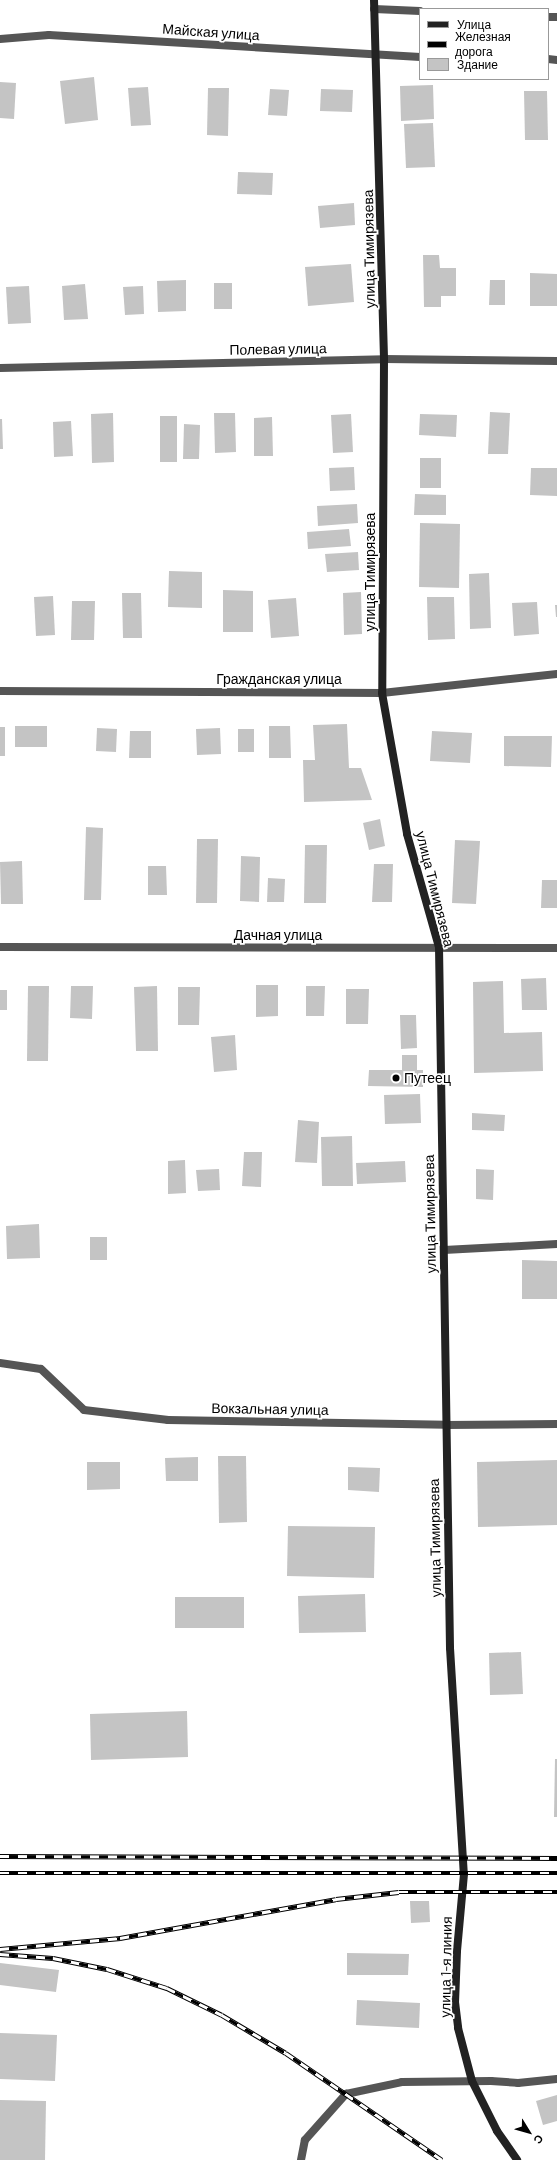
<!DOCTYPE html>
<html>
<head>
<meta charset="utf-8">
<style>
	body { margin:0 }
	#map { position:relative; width:557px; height:2160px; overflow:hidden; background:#fff; font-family:Barlow,sans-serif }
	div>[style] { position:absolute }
	.building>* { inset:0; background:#c4c4c4 }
	.lane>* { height:8px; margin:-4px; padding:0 4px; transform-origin:4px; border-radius:4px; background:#555 }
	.street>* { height:8px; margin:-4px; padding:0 4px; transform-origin:4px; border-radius:4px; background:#555 }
	.secondary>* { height:8px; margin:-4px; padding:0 4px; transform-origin:4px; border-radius:4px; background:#222 }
	.rail>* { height:4.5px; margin-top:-2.25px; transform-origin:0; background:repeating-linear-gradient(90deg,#fff 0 9px,#000 0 18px); box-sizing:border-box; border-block:1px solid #000 }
	.dots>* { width:11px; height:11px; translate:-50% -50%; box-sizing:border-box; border:2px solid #fff; border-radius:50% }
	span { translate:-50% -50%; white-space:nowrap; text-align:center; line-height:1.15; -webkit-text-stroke:3.5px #fff; paint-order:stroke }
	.street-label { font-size:14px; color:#000 }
	.poi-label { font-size:14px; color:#000 }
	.left { translate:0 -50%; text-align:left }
	.legend { position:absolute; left:419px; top:8px; width:130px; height:72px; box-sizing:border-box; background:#fff; border:1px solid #999; margin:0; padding:5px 7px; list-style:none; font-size:12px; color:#000 }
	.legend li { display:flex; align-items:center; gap:8px; height:20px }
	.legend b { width:20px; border:1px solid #999 }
	.north { position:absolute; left:509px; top:2112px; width:40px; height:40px; -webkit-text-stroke:3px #fff; paint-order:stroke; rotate:127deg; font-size:11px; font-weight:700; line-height:16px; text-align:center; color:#000 }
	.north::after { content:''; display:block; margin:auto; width:14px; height:18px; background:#000; clip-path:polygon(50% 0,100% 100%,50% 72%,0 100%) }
</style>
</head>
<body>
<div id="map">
	<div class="building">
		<i style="clip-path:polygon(94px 77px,98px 120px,65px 124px,60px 81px)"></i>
		<i style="clip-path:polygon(0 82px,16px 83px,14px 119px,0 118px)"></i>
		<i style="clip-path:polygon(433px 85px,434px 119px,401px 121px,400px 86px)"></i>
		<i style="clip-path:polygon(148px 87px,151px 125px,131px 126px,128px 88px)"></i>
		<i style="clip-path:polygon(208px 88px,229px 88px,228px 136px,207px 135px)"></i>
		<i style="clip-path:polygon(270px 89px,289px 90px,287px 116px,268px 115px)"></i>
		<i style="clip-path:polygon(321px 89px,353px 90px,352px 112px,320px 111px)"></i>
		<i style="clip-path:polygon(524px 91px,547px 91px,548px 140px,525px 140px)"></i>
		<i style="clip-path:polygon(433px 123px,435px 167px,406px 168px,404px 124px)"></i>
		<i style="clip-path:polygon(238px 172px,273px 173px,272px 195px,237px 194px)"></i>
		<i style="clip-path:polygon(354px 203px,355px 225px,320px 228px,318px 206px)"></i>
		<i style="clip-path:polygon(423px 255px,439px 255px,440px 268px,456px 268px,456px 296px,441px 296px,441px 307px,424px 307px)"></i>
		<i style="clip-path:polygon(351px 264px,354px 302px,308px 306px,305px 267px)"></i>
		<i style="clip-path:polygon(530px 273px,557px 274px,557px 306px,530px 306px)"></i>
		<i style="clip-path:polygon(186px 280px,186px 311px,158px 312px,157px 281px)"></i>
		<i style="clip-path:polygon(490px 280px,505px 280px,505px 305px,489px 305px)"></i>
		<i style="clip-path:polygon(214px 283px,232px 283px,232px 309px,214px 309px)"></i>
		<i style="clip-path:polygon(85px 284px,88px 319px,64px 320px,62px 286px)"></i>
		<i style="clip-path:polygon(29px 286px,31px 323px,8px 324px,6px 287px)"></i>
		<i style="clip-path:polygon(143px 286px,144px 314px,125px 315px,123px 287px)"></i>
		<i style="clip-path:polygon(490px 412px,510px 413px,508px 454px,488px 454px)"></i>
		<i style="clip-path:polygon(113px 413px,114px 462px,92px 463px,91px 414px)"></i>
		<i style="clip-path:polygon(214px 413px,235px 413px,236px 452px,215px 453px)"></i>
		<i style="clip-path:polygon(351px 414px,353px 452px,333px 453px,331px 415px)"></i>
		<i style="clip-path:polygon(420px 414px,457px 415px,456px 437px,419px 435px)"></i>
		<i style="clip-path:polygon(160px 416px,177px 416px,177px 462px,160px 462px)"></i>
		<i style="clip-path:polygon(272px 417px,273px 456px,254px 456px,254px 418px)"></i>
		<i style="clip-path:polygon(0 419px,2px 419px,3px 449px,0 449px)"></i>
		<i style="clip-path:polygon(71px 421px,73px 456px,54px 457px,53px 422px)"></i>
		<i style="clip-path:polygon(184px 424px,200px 425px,199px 459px,183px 459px)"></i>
		<i style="clip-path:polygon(420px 458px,441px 458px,441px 488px,420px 488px)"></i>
		<i style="clip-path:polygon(354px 467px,355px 490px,330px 491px,329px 468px)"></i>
		<i style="clip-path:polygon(531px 468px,557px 468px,557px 496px,530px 495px)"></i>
		<i style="clip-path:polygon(415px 494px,446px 495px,446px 515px,414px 515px)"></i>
		<i style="clip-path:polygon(357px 504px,358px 523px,318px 526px,317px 506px)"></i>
		<i style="clip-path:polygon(420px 523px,460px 524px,459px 588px,419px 587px)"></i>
		<i style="clip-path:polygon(349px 529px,351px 546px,308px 549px,307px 532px)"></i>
		<i style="clip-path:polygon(358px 552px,359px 570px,327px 572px,325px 554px)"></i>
		<i style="clip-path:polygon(169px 571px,202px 572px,202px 608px,168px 607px)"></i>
		<i style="clip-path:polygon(489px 573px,491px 628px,470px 629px,469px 574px)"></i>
		<i style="clip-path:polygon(223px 590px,253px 591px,253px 632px,223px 632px)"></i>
		<i style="clip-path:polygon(361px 592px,362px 634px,344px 635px,343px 593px)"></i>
		<i style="clip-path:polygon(122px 593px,141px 593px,142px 638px,123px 638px)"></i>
		<i style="clip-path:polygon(53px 596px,55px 635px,36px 636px,34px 597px)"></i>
		<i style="clip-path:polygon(427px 597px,454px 597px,455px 639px,428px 640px)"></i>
		<i style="clip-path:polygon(296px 598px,299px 636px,271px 638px,268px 600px)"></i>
		<i style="clip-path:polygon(72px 601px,95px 601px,94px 640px,71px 640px)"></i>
		<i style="clip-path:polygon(537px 602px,539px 634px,514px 636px,512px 603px)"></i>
		<i style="clip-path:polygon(555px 605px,557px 605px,557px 617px,556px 617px)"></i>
		<i style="clip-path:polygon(347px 724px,349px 768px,361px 768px,372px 800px,304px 802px,303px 760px,315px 760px,313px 725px)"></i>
		<i style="clip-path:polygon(15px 726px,47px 726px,47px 747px,15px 747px)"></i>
		<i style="clip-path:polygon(269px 726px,290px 726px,291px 758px,269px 758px)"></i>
		<i style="clip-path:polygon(0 727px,5px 727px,5px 756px,0 756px)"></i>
		<i style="clip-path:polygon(97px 728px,117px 729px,116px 752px,96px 751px)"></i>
		<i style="clip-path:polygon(220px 728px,221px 754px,197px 755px,196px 729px)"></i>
		<i style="clip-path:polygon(238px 729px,254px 729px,254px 752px,238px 752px)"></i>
		<i style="clip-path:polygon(130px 731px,151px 731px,151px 758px,129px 758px)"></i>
		<i style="clip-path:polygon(432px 731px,472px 733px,470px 763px,430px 761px)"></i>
		<i style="clip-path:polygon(504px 736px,552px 736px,551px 767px,504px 766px)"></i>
		<i style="clip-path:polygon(380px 819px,385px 846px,369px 850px,363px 823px)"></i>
		<i style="clip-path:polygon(86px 827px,103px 828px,101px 900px,84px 900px)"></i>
		<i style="clip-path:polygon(197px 839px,218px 839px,217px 903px,196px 903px)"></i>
		<i style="clip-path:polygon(455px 840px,480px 841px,476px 904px,452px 903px)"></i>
		<i style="clip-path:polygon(305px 845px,327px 845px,326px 903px,304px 903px)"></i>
		<i style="clip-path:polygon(241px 856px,260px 857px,259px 902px,240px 901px)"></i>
		<i style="clip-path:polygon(22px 861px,23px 904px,1px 904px,0 862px)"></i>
		<i style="clip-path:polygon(374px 864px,393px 864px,392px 902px,372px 902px)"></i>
		<i style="clip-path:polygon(148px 866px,166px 866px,167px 895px,148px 895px)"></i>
		<i style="clip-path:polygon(268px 878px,285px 879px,284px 902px,267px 902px)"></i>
		<i style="clip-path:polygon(542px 880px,557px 880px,557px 908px,541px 908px)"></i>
		<i style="clip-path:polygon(546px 978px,547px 1010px,522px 1010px,521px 979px)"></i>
		<i style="clip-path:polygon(503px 981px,504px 1033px,542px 1032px,543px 1071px,474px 1073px,473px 982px)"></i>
		<i style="clip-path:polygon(256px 985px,278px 985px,278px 1016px,256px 1017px)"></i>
		<i style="clip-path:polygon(28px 986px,49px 986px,48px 1061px,27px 1061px)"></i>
		<i style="clip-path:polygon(71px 986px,93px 986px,92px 1019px,70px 1018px)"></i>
		<i style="clip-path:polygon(157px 986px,158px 1051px,136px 1051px,134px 987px)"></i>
		<i style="clip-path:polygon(306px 986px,325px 986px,324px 1016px,306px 1016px)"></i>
		<i style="clip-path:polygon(178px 987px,200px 987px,199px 1025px,178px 1025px)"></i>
		<i style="clip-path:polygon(346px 989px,369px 989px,368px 1024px,346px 1024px)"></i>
		<i style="clip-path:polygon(0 990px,7px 990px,7px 1010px,0 1010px)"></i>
		<i style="clip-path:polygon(400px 1015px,416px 1015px,417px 1048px,401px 1049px)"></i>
		<i style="clip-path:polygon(235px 1035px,237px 1070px,214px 1072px,211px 1037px)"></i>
		<i style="clip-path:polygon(402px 1055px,417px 1055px,417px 1070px,423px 1070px,423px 1087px,368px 1086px,369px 1070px,402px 1070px)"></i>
		<i style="clip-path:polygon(420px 1094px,421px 1123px,385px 1124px,384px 1095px)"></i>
		<i style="clip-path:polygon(472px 1113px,505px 1115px,504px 1131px,472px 1130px)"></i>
		<i style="clip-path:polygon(298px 1120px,319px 1122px,317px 1163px,295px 1162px)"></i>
		<i style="clip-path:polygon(352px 1136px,353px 1186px,322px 1186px,321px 1137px)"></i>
		<i style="clip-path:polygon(244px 1152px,262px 1152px,261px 1187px,242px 1186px)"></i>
		<i style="clip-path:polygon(185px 1160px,186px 1193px,168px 1194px,168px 1161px)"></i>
		<i style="clip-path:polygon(405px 1161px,406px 1182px,357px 1184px,356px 1163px)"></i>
		<i style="clip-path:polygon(219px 1169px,220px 1190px,198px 1191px,196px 1170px)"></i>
		<i style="clip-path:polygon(476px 1169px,494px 1170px,493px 1200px,476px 1199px)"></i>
		<i style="clip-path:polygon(39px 1224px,40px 1258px,7px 1259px,6px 1226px)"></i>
		<i style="clip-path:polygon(90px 1237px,107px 1237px,107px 1260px,90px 1260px)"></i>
		<i style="clip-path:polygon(522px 1260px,557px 1261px,557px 1299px,522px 1299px)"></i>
		<i style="clip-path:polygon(218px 1456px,246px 1456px,247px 1522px,219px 1523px)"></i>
		<i style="clip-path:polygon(198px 1457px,198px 1481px,166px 1481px,165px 1458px)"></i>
		<i style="clip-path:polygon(557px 1460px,557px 1525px,478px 1527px,477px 1462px)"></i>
		<i style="clip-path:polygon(87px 1462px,120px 1462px,120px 1489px,87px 1490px)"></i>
		<i style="clip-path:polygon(348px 1467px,380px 1468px,379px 1492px,348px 1490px)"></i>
		<i style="clip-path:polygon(288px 1526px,375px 1527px,374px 1578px,287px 1576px)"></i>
		<i style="clip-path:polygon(365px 1594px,366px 1632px,299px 1633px,298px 1596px)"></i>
		<i style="clip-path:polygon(175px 1597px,244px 1597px,244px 1628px,175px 1628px)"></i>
		<i style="clip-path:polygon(521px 1652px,523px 1694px,490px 1695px,489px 1653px)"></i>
		<i style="clip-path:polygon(187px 1711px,188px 1757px,91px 1760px,90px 1714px)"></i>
		<i style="clip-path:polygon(555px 1759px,557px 1759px,557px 1817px,554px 1817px)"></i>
		<i style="clip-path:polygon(410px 1901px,429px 1901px,430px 1922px,411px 1923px)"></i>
		<i style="clip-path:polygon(347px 1953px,409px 1954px,408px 1975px,347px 1975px)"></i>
		<i style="clip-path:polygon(0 1963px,59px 1970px,56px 1992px,0 1985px)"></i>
		<i style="clip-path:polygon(357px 2000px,420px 2003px,419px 2028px,356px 2025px)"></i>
		<i style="clip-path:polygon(0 2033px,57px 2035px,55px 2081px,0 2079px)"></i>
		<i style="clip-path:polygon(557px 2095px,557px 2121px,543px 2125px,536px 2101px)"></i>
		<i style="clip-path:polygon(0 2100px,46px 2101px,45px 2160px,0 2160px)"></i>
	</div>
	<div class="lane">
		<i style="left:374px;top:9px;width:46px;rotate:2.5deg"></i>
		<i style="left:548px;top:17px;width:9px"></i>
		<i style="left:444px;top:1250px;width:113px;rotate:-3deg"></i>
	</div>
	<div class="street">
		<i style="left:0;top:39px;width:49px;rotate:-4.7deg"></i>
		<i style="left:49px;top:35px;width:372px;rotate:3.4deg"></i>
		<i style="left:548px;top:59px;width:9px;rotate:6deg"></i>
		<i style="left:0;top:368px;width:384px;rotate:-1.3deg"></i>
		<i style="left:384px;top:359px;width:173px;rotate:0.7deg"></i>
		<i style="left:0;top:691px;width:382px;rotate:0.3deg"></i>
		<i style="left:382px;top:693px;width:176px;rotate:-6.2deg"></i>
		<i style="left:0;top:947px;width:557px;rotate:0.1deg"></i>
		<i style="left:0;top:1363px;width:41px;rotate:8.3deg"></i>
		<i style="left:41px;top:1369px;width:59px;rotate:43.6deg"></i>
		<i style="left:84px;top:1410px;width:85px;rotate:6.8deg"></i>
		<i style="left:168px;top:1420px;width:278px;rotate:1deg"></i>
		<i style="left:446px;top:1425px;width:111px;rotate:-0.5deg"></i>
		<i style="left:301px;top:2160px;width:20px;rotate:-79deg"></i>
		<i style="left:305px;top:2140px;width:62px;rotate:-48.3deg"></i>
		<i style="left:346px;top:2094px;width:57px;rotate:-12.1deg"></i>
		<i style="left:402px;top:2082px;width:89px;rotate:-0.6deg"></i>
		<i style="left:491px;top:2081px;width:27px;rotate:4deg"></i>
		<i style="left:518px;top:2083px;width:39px;rotate:-6deg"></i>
	</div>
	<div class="secondary">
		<i style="left:374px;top:0;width:359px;rotate:88.4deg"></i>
		<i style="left:384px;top:359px;width:334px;rotate:90.3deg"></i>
		<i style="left:382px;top:693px;width:143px;rotate:79.9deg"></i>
		<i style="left:407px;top:834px;width:117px;rotate:74.2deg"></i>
		<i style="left:439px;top:947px;width:701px;rotate:89.1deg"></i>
		<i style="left:450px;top:1648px;width:226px;rotate:86.5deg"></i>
		<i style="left:464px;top:1874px;width:77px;rotate:95.2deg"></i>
		<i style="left:457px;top:1951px;width:51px;rotate:92.2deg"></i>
		<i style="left:455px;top:2002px;width:26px;rotate:83deg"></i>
		<i style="left:458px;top:2028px;width:55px;rotate:75.2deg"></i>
		<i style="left:472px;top:2081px;width:56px;rotate:63.4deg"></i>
		<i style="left:497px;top:2131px;width:35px;rotate:55deg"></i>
	</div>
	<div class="rail">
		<i style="left:0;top:1856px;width:557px;rotate:0.21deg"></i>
		<i style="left:0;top:1873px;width:557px"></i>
		<i style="left:0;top:1949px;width:121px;rotate:-5.2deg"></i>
		<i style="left:120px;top:1938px;width:219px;rotate:-10.2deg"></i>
		<i style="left:336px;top:1899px;width:63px;rotate:-6.3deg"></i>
		<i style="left:399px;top:1892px;width:158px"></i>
		<i style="left:0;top:1954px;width:53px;rotate:4.3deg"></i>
		<i style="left:53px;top:1958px;width:55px;rotate:11.5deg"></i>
		<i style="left:107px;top:1969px;width:63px;rotate:17.6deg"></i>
		<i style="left:167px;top:1988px;width:61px;rotate:26.1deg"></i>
		<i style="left:222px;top:2015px;width:74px;rotate:30.7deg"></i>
		<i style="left:286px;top:2053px;width:189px;rotate:34.4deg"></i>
	</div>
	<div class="dots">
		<i style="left:396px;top:1078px;background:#000"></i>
	</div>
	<div class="street-label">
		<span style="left:211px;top:32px;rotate:4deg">Майская улица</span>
		<span style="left:369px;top:249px;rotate:-91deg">улица Тимирязева</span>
		<span style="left:278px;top:349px;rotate:-1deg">Полевая улица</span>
		<span style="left:370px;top:572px;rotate:-90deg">улица Тимирязева</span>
		<span style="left:279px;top:679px">Гражданская улица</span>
		<span style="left:435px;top:889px;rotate:76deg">улица Тимирязева</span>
		<span style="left:278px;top:935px">Дачная улица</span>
		<span style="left:430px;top:1214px;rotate:-91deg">улица Тимирязева</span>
		<span style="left:270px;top:1409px;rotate:1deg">Вокзальная улица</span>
		<span style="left:435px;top:1538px;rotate:-91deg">улица Тимирязева</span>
		<span style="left:446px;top:1967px;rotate:-89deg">улица 1-я линия</span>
	</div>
	<div class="poi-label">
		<span class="left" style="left:404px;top:1078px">Путеец</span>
	</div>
	<ul class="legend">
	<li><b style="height:5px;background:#222"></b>Улица</li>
	<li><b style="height:5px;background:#000"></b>Железная дорога</li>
	<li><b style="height:11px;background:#c4c4c4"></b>Здание</li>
	</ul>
	<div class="north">С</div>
</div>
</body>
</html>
